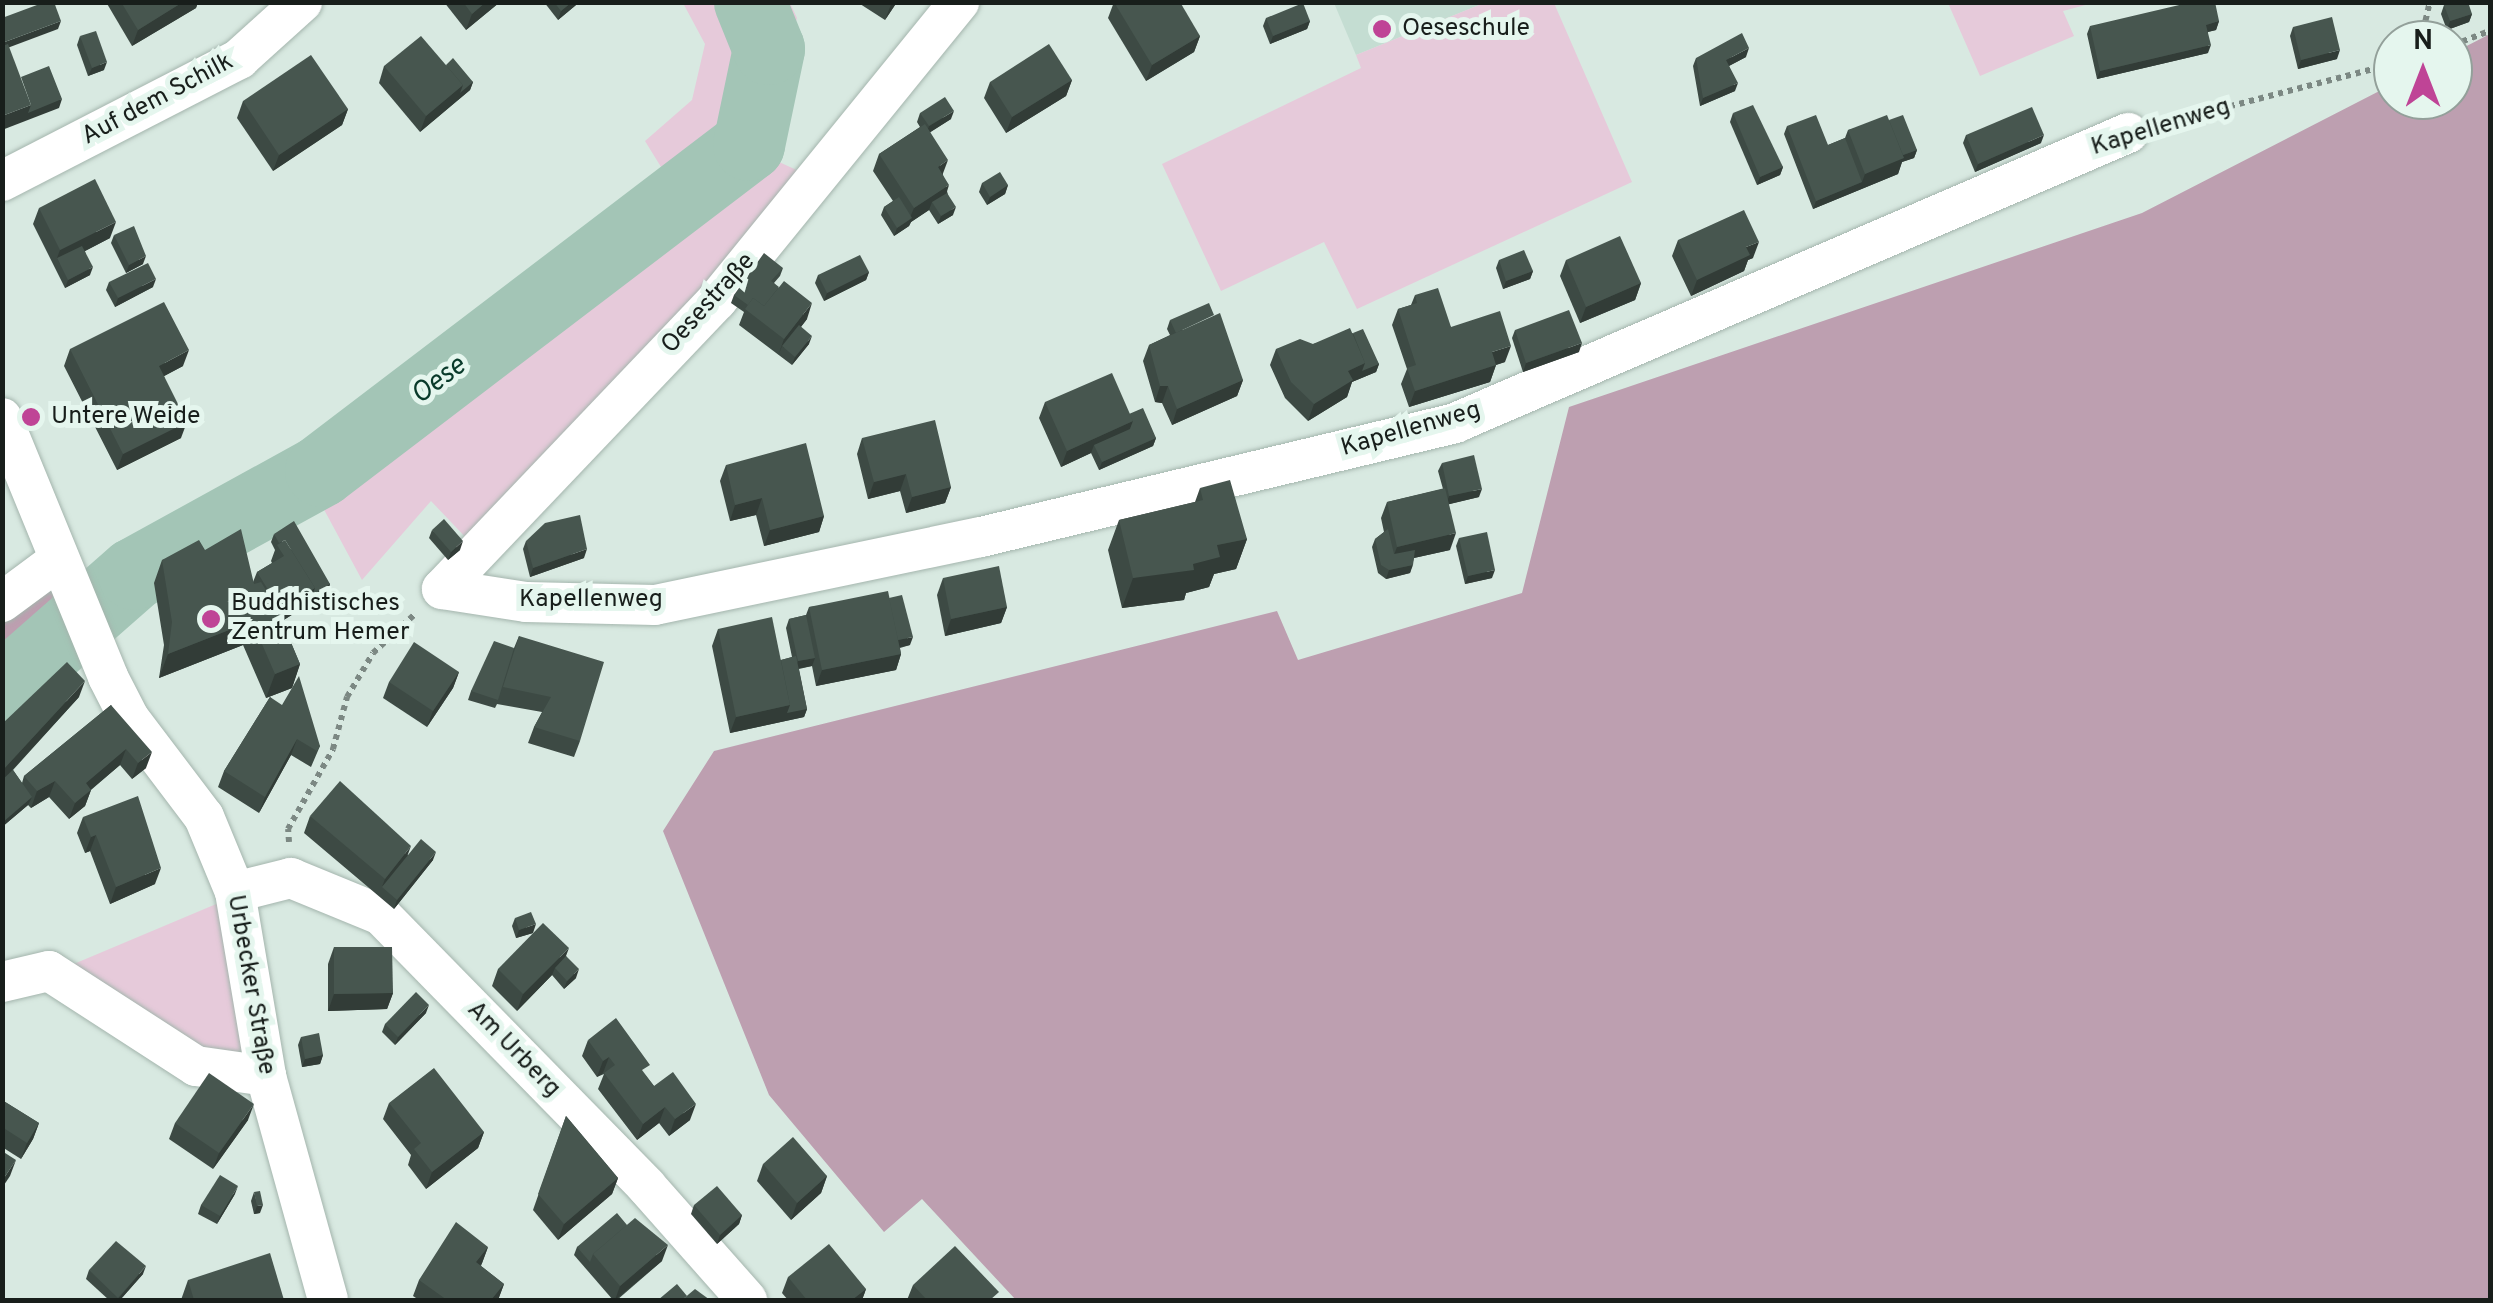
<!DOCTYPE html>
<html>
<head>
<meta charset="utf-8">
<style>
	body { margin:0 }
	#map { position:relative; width:2493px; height:1303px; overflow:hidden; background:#d8e9e1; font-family:Overpass,sans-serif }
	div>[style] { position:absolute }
	.built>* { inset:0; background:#c4ddd2 }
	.green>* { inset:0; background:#e6cada }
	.forest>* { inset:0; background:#bd9fb0 }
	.river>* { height:72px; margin:-36px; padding:0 36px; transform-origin:36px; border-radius:36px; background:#a3c5b6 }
	.path>* { height:6px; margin-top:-3px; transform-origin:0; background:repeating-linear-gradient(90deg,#7c8883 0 5px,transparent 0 10px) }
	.roads { filter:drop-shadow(0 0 2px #a4b5ad) drop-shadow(0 0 2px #a4b5ad) }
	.minor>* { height:40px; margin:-20px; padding:0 20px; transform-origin:20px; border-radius:20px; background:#fff }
	.wall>* { inset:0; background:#3d4a44 }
	.shaded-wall>* { inset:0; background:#323c37 }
	.building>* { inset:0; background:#47564f }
	.dots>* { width:28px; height:28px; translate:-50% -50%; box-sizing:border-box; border:5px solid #e5f6ee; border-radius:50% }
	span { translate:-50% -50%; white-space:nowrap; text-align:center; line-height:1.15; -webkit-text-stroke:10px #e5f6ee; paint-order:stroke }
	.poi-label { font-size:25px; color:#181e1b }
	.left { translate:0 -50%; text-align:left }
	.street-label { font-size:25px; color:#181e1b }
	.water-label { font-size:28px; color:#093a2a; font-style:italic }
	.frame { position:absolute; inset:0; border:5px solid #181e1b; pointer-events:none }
	.north { position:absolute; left:2373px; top:20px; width:100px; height:100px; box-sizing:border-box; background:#e5f6ee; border:2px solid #93a09a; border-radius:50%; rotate:0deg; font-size:28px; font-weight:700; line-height:40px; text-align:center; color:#181e1b }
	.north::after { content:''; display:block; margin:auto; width:35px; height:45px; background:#bf4496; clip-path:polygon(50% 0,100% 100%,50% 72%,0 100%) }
</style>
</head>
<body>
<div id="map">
	<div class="built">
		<i style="clip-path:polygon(1334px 3px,1484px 3px,1356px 55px)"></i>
	</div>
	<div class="green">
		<i style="clip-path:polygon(683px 3px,790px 3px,797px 18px,766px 135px,733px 143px,674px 188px,645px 141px,692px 100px,705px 44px)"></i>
		<i style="clip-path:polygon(1554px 3px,1632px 182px,1357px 309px,1324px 242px,1221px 291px,1162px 164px,1361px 68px,1356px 55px,1484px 3px)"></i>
		<i style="clip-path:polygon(1948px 3px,2093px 3px,2063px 11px,2074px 36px,1980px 76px)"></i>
		<i style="clip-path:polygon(759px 153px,801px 172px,641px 359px,470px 542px,431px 501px,362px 580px,314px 491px)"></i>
		<i style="clip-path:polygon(221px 902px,255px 1065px,199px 1053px,69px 966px)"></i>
	</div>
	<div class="forest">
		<i style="clip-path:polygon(2490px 34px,2490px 1300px,1016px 1300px,922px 1199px,884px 1232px,769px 1095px,663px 831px,714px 751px,1277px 611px,1298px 660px,1522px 593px,1569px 407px,2142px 213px,2393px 84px,2393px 100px,2453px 100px,2453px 53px)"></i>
		<i style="clip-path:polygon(51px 582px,81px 649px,3px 710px,3px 621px)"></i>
	</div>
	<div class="river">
		<i style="left:2px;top:690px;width:176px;rotate:-41.3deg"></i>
		<i style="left:134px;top:574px;width:213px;rotate:-28.8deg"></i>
		<i style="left:321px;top:471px;width:538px;rotate:-37.3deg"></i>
		<i style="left:749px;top:145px;width:98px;rotate:-78.2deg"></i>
		<i style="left:769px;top:49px;width:51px;rotate:-112deg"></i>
	</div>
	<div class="path">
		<i style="left:2421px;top:40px;width:39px;rotate:-77deg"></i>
		<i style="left:2453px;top:45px;width:40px;rotate:-21deg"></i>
		<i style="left:2162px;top:124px;width:239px;rotate:-14.6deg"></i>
		<i style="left:289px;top:842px;width:13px;rotate:-94deg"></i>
		<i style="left:288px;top:829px;width:92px;rotate:-60.6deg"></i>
		<i style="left:333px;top:749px;width:54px;rotate:-74.9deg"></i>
		<i style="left:347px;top:697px;width:51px;rotate:-59.4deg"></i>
		<i style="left:373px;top:653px;width:57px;rotate:-42.9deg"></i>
	</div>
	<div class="roads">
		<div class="minor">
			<i style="left:2px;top:181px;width:267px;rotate:-27.2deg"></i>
			<i style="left:239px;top:59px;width:85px;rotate:-42.1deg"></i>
			<i style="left:2px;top:418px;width:280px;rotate:67.7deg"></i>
			<i style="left:108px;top:677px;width:46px;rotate:62.9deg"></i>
			<i style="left:129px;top:718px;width:124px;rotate:52.9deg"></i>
			<i style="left:204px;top:817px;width:81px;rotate:67.5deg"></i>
			<i style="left:235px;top:892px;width:187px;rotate:80.4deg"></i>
			<i style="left:266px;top:1076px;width:232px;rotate:74.5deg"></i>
			<i style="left:442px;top:589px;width:85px;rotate:8.8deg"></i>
			<i style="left:526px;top:602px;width:129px;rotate:1.3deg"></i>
			<i style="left:655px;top:605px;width:333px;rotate:-11.8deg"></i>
			<i style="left:981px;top:537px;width:488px;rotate:-13.5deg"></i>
			<i style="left:1455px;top:423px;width:733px;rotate:-23.31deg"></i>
			<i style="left:442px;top:589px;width:399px;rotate:-46.4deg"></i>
			<i style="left:717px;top:300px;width:384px;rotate:-50.9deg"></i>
			<i style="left:2px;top:602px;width:67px;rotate:-36.5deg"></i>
			<i style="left:235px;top:892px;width:58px;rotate:-14deg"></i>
			<i style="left:291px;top:878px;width:97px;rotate:22.3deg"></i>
			<i style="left:381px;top:915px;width:380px;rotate:45.6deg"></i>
			<i style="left:647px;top:1187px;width:151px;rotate:48.5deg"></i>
			<i style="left:2px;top:982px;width:48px;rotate:-13.2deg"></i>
			<i style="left:49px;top:971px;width:175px;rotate:32.9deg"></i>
			<i style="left:196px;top:1066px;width:71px;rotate:8.1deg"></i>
		</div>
	</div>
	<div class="wall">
		<i style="clip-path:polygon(106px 2px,198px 2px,196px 8px,132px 46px)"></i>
		<i style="clip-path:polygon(444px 2px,500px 2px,466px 30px)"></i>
		<i style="clip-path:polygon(544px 2px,577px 2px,576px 5px,558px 20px)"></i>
		<i style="clip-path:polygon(857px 2px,897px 2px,885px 20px)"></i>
		<i style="clip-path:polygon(1114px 2px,1200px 36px,1194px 52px,1146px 81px,1108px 18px)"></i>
		<i style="clip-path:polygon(2444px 5px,2472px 14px,2469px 22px,2447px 30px,2441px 14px)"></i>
		<i style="clip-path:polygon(1266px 18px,1310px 21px,1307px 29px,1270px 44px,1263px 26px)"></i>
		<i style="clip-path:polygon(2219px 21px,2216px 30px,2208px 32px,2208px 53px,2097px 79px,2087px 34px,2090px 26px)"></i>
		<i style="clip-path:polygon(2293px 27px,2337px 59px,2298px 69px,2290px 36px)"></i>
		<i style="clip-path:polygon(80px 36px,104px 70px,88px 76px,77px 45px)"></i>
		<i style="clip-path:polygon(1746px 57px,1729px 66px,1735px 91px,1700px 106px,1693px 66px,1696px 58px)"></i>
		<i style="clip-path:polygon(446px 65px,473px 82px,470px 90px,420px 132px,379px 83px,384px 66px)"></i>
		<i style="clip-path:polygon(1072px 80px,1066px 96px,1006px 133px,984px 98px,990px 82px)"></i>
		<i style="clip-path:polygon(243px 101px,348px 109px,342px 125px,273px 171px,237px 118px)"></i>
		<i style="clip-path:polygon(920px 113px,951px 119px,930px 132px,943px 175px,953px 215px,938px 224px,929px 210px,911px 222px,909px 226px,894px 236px,881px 215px,884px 207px,893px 201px,873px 171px,879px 154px,920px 127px,917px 122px)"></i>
		<i style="clip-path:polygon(1733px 113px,1783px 167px,1780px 175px,1757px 185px,1730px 122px)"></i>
		<i style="clip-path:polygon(1889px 120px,1917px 150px,1914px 158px,1902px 162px,1898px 174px,1813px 209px,1784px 134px,1787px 126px,1828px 145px,1845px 138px,1848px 130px)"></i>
		<i style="clip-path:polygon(1966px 135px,2041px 143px,1975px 172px,1963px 143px)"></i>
		<i style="clip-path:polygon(982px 183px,1008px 185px,1005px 194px,987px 205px,979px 192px)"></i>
		<i style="clip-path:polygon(39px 208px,110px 238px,85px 251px,90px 275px,65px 288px,33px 224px)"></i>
		<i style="clip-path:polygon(114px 235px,143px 264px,126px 273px,111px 243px)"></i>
		<i style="clip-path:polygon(1678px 240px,1753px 258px,1748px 260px,1744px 271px,1691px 296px,1672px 256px)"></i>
		<i style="clip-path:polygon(1499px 260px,1533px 271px,1530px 279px,1503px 289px,1496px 268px)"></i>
		<i style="clip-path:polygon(1566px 260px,1641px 283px,1635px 300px,1580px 323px,1560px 276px)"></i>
		<i style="clip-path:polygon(783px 268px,780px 276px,774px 283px,807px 319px,801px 327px,809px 344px,792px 365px,739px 325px,744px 312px,731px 303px,734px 295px)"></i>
		<i style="clip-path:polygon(869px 272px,866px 280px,824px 301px,815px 283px,818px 275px)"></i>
		<i style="clip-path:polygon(109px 282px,153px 287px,115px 307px,106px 290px)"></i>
		<i style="clip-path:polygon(1415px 295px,1451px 327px,1505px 362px,1496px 365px,1490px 382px,1409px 407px,1401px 384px,1407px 369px,1392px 325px,1398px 309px,1411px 305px)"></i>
		<i style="clip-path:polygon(1170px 320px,1243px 380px,1237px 396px,1172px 425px,1162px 403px,1155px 402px,1143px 361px,1149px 345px,1170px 335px,1167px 329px)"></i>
		<i style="clip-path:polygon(1515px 330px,1579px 352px,1523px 372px,1512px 338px)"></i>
		<i style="clip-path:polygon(1353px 333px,1379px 364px,1376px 372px,1352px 382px,1347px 397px,1308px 421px,1285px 398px,1270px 365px,1276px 349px,1313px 344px)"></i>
		<i style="clip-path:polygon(70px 349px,183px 366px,164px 376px,181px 438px,117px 470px,64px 366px)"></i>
		<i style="clip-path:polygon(1045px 402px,1129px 414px,1156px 438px,1153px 446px,1099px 470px,1091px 453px,1061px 467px,1039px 418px)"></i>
		<i style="clip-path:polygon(862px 438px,951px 487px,945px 503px,906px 513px,900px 491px,868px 499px,857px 454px)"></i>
		<i style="clip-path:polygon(1442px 463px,1479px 497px,1449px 504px,1450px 550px,1414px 558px,1410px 573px,1386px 579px,1378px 573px,1372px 547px,1375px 539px,1384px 532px,1381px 518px,1387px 502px,1443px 489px,1438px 471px)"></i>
		<i style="clip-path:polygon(726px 465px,824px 516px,819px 532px,764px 546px,756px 515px,730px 521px,720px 481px)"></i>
		<i style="clip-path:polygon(1200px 488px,1247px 539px,1236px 569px,1214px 574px,1209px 587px,1186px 593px,1184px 600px,1122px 608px,1108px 550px,1119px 520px,1195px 502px)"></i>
		<i style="clip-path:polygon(432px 530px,460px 550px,448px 560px,429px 538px)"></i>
		<i style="clip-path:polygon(274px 534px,330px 584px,327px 593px,282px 621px,300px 664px,292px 688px,266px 698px,243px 645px,159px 678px,164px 645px,154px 583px,162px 560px,205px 550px,253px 582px,257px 572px,272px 563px,271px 561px,275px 550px,271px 542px)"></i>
		<i style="clip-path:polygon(1459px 538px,1492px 578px,1465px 584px,1456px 546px)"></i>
		<i style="clip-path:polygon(526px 541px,584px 558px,530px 577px,523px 549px)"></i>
		<i style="clip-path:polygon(943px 578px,1007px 607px,1001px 623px,945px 636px,937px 595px)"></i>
		<i style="clip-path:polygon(889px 598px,910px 645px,900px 648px,901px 654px,896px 670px,816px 686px,812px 666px,799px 669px,807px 709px,804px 717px,730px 733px,712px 646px,718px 629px,781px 660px,792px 657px,786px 628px,789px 619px,806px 615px,809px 607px)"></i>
		<i style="clip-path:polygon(519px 636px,580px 741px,574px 757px,528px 743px,534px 727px,542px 712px,497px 704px,495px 708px,468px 700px,471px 691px,514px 648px)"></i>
		<i style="clip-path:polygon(459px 672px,453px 688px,427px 727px,383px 698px,389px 682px)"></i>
		<i style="clip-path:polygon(79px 697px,13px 770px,22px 783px,24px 776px,111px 705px,146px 768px,132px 779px,120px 765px,91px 790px,85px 806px,69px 819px,49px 797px,31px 808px,28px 805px,2px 827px,2px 724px)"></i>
		<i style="clip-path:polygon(270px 697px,320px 746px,311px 767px,291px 755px,259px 813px,218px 787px,224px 771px)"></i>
		<i style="clip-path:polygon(310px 816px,408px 855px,433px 860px,394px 909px,304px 833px)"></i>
		<i style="clip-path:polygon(83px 817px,155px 884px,110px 904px,90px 851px,85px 853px,77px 833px)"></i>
		<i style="clip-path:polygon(515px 918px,533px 933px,516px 938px,512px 926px)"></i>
		<i style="clip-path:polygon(334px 947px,393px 993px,387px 1009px,328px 1011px,328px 964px)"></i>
		<i style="clip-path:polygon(566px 956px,576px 978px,564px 989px,552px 975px,517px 1011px,492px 986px,498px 969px)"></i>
		<i style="clip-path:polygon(426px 1013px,395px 1045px,382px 1032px,385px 1024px)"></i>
		<i style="clip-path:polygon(301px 1037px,323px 1055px,320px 1064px,302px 1067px,298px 1045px)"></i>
		<i style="clip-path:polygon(588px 1040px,646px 1076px,654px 1086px,690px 1120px,669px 1136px,659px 1123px,637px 1140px,598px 1089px,604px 1074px,597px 1077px,582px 1056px)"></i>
		<i style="clip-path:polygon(2px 1100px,39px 1123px,33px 1139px,21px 1159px,2px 1147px)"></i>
		<i style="clip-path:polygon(389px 1103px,484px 1132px,478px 1148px,426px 1189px,408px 1165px,411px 1155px,383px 1119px)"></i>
		<i style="clip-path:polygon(566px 1116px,618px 1178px,612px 1194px,558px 1240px,533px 1210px)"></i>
		<i style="clip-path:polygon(248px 1120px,213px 1169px,169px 1139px,175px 1123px)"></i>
		<i style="clip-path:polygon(763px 1164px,827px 1176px,821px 1193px,791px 1220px,757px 1181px)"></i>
		<i style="clip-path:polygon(254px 1192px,260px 1213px,254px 1214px,251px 1201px)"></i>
		<i style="clip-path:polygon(235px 1194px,217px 1224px,198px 1214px,201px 1205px)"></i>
		<i style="clip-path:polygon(694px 1205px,742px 1215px,739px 1224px,717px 1244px,691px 1214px)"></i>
		<i style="clip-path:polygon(627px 1225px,662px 1261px,617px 1300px,613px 1300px,574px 1255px,577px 1247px)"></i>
		<i style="clip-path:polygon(488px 1247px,481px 1266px,504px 1284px,498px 1300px,419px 1300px,413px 1296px,419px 1280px)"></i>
		<i style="clip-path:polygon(89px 1270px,143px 1274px,120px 1300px,109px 1300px,86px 1279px)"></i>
		<i style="clip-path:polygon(788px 1277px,866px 1289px,862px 1300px,788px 1300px,782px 1293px)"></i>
		<i style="clip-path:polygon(188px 1280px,284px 1300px,181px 1300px)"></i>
		<i style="clip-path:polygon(913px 1285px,996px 1300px,907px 1300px)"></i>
	</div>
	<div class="shaded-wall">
		<i style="clip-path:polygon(183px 2px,198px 2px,196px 8px,132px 46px,138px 30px)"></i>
		<i style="clip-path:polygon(486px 2px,500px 2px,466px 30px,472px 14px)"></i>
		<i style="clip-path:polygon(572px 2px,577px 2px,576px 5px,558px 20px,561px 11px)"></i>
		<i style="clip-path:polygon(892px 2px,897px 2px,885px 20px)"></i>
		<i style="clip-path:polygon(2472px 14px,2469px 22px,2447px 30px,2450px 21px)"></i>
		<i style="clip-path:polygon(61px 21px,58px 29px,2px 50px,2px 43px)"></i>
		<i style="clip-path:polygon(1310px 21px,1307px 29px,1270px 44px,1273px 36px)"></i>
		<i style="clip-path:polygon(2219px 21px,2216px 30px,2203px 33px,2206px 25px)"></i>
		<i style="clip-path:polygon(1200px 36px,1194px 52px,1146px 81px,1152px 65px)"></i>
		<i style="clip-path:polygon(2211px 45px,2208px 53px,2097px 79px,2100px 71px)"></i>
		<i style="clip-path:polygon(1749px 48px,1746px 57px,1723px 69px,1726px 60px)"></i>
		<i style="clip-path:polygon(2340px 50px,2337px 59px,2298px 69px,2301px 60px)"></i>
		<i style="clip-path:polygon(107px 62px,104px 70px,88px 76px,92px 68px)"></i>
		<i style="clip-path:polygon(1072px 80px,1066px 96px,1006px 133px,1012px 117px)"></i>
		<i style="clip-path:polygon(473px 82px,470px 90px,420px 132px,426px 116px,463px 85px)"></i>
		<i style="clip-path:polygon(1738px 83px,1735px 91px,1700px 106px,1703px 98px)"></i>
		<i style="clip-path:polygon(62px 99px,59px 108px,2px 130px,2px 116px,31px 105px)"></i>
		<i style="clip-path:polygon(348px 109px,342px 125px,273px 171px,279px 155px)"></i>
		<i style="clip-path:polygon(954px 111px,951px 119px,926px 135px,929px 126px)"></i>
		<i style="clip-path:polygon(2044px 135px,2041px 143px,1975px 172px,1978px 164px)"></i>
		<i style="clip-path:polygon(1917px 150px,1914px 158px,1902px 162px,1898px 174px,1813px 209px,1816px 201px,1862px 182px,1865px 174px,1898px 157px)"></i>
		<i style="clip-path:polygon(948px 160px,942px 176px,938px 167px)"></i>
		<i style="clip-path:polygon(1783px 167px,1780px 175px,1757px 185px,1760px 177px)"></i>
		<i style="clip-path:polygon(949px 185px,944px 201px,932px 202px,929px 210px,911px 222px,909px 226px,894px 236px,897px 228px,909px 220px,914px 208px)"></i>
		<i style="clip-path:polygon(1008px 185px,1005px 194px,987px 205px,990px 197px)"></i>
		<i style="clip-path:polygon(956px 207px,953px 215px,938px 224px,941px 216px)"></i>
		<i style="clip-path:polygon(116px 222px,110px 238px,60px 264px,57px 258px,60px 250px)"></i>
		<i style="clip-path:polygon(1759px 242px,1753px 258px,1748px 260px,1744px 271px,1691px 296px,1697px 280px,1746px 247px)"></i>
		<i style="clip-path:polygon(146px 256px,143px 264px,126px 273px,129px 265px)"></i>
		<i style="clip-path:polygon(93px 267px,90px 275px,65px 288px,68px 280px)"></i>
		<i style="clip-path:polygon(1533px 271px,1530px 279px,1503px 289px,1506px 281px)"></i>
		<i style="clip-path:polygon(869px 272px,866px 280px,824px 301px,827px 293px)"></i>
		<i style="clip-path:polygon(156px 279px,153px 287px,115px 307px,118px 298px)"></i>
		<i style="clip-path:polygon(1641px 283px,1635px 300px,1580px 323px,1586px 307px)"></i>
		<i style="clip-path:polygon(812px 303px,807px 319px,784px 348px,782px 346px,778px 356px,784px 339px)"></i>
		<i style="clip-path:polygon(812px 336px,809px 344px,792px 365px,795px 357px)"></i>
		<i style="clip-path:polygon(1582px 343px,1579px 352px,1523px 372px,1526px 363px)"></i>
		<i style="clip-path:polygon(1511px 346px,1505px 362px,1486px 368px,1492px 352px)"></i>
		<i style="clip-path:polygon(189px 350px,183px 366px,153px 382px,159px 366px)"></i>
		<i style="clip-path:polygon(1365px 363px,1379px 364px,1376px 372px,1352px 382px,1347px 397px,1308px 421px,1314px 404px,1348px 371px)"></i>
		<i style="clip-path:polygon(1496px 365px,1490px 382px,1409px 407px,1415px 391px)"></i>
		<i style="clip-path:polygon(1243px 380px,1237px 396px,1172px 425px,1177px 409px)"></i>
		<i style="clip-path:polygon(1160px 386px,1168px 386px,1162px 403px,1155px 402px)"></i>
		<i style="clip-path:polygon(1133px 421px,1127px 437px,1094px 445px,1091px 453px,1061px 467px,1067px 451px)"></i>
		<i style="clip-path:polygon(187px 422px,181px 438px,117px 470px,123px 454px)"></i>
		<i style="clip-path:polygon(1156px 438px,1153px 446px,1099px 470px,1102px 462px)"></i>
		<i style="clip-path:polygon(906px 474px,900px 491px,868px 499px,874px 482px)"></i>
		<i style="clip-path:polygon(951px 487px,945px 503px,906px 513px,912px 497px)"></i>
		<i style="clip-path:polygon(1482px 489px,1479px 497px,1446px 505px,1449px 496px)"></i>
		<i style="clip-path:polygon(762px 498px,756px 515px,730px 521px,735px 505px)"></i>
		<i style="clip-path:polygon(824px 516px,819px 532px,764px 546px,770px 530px)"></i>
		<i style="clip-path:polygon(1456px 533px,1450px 550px,1391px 563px,1397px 547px)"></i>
		<i style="clip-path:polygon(1247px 539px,1236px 569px,1214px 574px,1209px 587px,1186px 593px,1184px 600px,1122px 608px,1133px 578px,1193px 564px,1217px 545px)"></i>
		<i style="clip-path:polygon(463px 541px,460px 550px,448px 560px,451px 552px)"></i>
		<i style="clip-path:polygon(587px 549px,584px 558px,530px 577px,533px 568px)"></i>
		<i style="clip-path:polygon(1413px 565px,1410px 573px,1386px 579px,1389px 570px)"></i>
		<i style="clip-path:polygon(1495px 570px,1492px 578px,1465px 584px,1468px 576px)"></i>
		<i style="clip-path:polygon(330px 584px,327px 593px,274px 626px,280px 609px,315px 588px)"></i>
		<i style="clip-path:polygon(1007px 607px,1001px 623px,945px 636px,951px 619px)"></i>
		<i style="clip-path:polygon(252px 621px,243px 645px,159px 678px,168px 654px)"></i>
		<i style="clip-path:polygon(913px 637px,910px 645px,891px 649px,894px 641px)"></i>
		<i style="clip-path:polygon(901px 654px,896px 670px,816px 686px,822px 670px)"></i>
		<i style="clip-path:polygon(815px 658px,812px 666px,795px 669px,798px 661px)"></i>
		<i style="clip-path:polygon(300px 664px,292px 688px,266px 698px,275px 674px)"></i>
		<i style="clip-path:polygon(459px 672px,453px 688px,427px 727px,433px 711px)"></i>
		<i style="clip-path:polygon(85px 681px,79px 697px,2px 781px,2px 771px)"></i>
		<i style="clip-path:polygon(790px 705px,807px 709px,804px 717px,730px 733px,736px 717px)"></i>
		<i style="clip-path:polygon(297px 739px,291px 755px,259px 813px,265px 797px)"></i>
		<i style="clip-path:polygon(126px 749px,120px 765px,89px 791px,91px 790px,85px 806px,69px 819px,75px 803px,86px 783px)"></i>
		<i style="clip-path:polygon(152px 752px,146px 768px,132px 779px,138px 763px)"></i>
		<i style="clip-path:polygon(55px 781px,49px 797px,31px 808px,37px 791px)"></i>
		<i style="clip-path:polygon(32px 797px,28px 805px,2px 827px,3px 822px)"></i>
		<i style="clip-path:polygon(96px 835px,90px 851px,85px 853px,91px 837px)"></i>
		<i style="clip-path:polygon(411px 846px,405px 862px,382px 887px,385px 879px)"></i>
		<i style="clip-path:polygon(436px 852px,433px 860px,394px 909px,397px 900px)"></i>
		<i style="clip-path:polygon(161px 868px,155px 884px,110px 904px,116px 887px)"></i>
		<i style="clip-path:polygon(536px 924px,533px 933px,516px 938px,519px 930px)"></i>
		<i style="clip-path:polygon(569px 948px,563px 964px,555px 968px,552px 975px,517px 1011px,523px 994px)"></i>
		<i style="clip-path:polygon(579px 969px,576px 978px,564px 989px,567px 981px)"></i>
		<i style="clip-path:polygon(393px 993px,387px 1009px,328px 1011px,334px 994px)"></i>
		<i style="clip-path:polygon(429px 1005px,426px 1013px,395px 1045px,398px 1037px)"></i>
		<i style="clip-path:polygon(323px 1055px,320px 1064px,302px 1067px,305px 1059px)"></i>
		<i style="clip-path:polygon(609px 1057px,603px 1073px,597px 1077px,603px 1061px)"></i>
		<i style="clip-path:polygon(254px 1104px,248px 1120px,213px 1169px,219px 1153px)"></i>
		<i style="clip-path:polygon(696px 1104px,690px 1120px,669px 1136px,675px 1119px)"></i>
		<i style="clip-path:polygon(665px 1107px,659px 1123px,637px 1140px,643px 1124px)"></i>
		<i style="clip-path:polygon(39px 1123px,33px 1139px,21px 1159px,27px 1143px)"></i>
		<i style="clip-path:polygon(484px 1132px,478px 1148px,426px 1189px,432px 1172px)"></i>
		<i style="clip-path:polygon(16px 1160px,10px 1176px,2px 1188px,2px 1181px)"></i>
		<i style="clip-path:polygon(827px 1176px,821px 1193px,791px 1220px,797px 1203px)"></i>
		<i style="clip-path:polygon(618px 1178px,612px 1194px,558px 1240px,564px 1224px)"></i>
		<i style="clip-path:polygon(238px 1186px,235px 1194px,217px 1224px,220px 1216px)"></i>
		<i style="clip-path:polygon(263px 1205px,260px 1213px,254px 1214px,257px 1206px)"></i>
		<i style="clip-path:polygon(742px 1215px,739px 1224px,717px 1244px,720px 1235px)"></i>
		<i style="clip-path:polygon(668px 1245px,662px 1261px,615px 1300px,620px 1286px)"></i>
		<i style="clip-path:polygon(488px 1247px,482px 1263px,470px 1279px,476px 1262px)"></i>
		<i style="clip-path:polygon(146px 1266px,143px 1274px,120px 1300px,117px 1300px)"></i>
		<i style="clip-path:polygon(504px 1284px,498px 1300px,491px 1300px)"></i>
		<i style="clip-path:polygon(866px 1289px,862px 1300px,852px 1300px)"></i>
	</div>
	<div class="building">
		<i style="clip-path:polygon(45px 2px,54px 2px,61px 21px,2px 43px,2px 18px)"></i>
		<i style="clip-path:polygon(121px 2px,183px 2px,138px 30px)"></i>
		<i style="clip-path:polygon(463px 2px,486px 2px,472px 14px)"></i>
		<i style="clip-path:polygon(554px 2px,572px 2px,561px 11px)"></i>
		<i style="clip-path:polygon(1114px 2px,1180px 2px,1200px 36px,1152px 65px)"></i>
		<i style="clip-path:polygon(2192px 2px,2215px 2px,2219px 21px,2206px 25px,2211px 45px,2100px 71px,2090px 26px)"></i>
		<i style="clip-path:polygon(2452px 2px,2468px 2px,2472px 14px,2450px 21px,2444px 5px)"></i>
		<i style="clip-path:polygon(1303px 3px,1310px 21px,1273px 36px,1266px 18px)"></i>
		<i style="clip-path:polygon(2332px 17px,2340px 50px,2301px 60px,2293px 27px)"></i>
		<i style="clip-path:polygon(96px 31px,107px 62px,92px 68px,80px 36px)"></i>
		<i style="clip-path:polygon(1742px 33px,1749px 48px,1726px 60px,1738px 83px,1703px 98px,1696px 58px)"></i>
		<i style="clip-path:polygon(421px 36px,463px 85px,426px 116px,384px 66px)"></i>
		<i style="clip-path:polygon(8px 44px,31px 105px,2px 116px,2px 46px)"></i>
		<i style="clip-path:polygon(1049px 44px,1072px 80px,1012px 117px,990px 82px)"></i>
		<i style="clip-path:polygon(311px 55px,348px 109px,279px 155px,243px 101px)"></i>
		<i style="clip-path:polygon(453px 58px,473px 82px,460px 93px,463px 85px,446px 65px)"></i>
		<i style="clip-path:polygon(49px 66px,62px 99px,28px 113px,31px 105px,21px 77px)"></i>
		<i style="clip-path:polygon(945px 97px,954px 111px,929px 126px,920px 113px)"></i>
		<i style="clip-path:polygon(1753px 105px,1783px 167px,1760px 177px,1733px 113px)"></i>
		<i style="clip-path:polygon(2032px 107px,2044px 135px,1978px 164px,1966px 135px)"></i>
		<i style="clip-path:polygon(1816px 115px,1828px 145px,1845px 138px,1862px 182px,1816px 201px,1787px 126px)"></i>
		<i style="clip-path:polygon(1887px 115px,1904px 158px,1865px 174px,1848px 130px)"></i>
		<i style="clip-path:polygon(1903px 115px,1917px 150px,1903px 155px,1889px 120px)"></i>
		<i style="clip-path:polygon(925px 124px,948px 160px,938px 167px,949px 185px,914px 208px,879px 154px)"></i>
		<i style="clip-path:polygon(1000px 172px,1008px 185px,990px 197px,982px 183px)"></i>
		<i style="clip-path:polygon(95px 179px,116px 222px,60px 250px,39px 208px)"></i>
		<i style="clip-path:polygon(947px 193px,956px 207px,941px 216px,932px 202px)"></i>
		<i style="clip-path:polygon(899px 197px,912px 218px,897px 228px,884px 207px)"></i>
		<i style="clip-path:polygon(1744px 210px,1759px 242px,1746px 247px,1750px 255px,1697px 280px,1678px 240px)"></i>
		<i style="clip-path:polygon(134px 226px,146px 256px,129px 265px,114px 235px)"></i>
		<i style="clip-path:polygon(1620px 236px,1641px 283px,1586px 307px,1566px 260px)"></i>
		<i style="clip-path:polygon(82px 246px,93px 267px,68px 280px,57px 258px)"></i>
		<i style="clip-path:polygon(1524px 250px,1533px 271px,1506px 281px,1499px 260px)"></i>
		<i style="clip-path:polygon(764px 253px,783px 268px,771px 281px,779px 287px,764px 306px,753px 298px,748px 305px,734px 295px)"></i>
		<i style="clip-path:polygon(860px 255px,869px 272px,827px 293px,818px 275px)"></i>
		<i style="clip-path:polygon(148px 263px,156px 279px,118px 298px,109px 282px)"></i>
		<i style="clip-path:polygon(784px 281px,812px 303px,784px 339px,745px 309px,753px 298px,764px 306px)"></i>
		<i style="clip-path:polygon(1438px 288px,1451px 327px,1500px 311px,1511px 346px,1492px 352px,1496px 365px,1415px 391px,1407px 368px,1416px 365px,1398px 309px,1417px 303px,1415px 295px)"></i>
		<i style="clip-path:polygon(164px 302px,189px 350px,159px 366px,187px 422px,123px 454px,70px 349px)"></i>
		<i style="clip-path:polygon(1209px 303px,1214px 315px,1176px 333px,1170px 320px)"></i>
		<i style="clip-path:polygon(1569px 310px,1582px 343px,1526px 363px,1515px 330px)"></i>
		<i style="clip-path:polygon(1220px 313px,1243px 380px,1177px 409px,1168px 386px,1160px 386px,1149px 345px)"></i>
		<i style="clip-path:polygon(799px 325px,812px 336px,795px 357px,782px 346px)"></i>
		<i style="clip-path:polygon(1350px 328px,1365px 363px,1348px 371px,1353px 380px,1314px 404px,1291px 382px,1276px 349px,1300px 339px,1313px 344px)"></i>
		<i style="clip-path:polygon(1363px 329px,1379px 364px,1362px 371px,1365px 363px,1353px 333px)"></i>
		<i style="clip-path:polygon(1112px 373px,1133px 421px,1067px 451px,1045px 402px)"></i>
		<i style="clip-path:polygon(1143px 408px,1156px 438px,1102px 462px,1094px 445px,1130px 429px,1133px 421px,1129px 414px)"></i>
		<i style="clip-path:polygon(935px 420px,951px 487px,912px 497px,906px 474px,874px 482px,862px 438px)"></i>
		<i style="clip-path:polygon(806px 443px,824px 516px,770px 530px,762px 498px,735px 505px,726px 465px)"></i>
		<i style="clip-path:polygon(1474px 455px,1482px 489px,1449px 496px,1442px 463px)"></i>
		<i style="clip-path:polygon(1230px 480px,1247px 539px,1217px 545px,1220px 557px,1193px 564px,1194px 570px,1133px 578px,1119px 520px,1203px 500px,1200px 488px)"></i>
		<i style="clip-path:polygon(1445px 488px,1456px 533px,1397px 547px,1387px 502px)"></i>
		<i style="clip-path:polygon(580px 515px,587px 549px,533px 568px,526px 541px,545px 523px)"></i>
		<i style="clip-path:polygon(444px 519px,463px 541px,451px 552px,432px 530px)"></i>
		<i style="clip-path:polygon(294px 521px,330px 584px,312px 596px,315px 588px,285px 540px,279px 543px,274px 534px)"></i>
		<i style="clip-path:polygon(241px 529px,254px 584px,261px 582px,276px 607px,300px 664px,275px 674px,252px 621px,168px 654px,172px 622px,162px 560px,199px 540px,205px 550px)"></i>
		<i style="clip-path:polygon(1388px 529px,1394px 554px,1415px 550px,1413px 565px,1389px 570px,1381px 565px,1375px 539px)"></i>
		<i style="clip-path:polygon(1487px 532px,1495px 570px,1468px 576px,1459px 538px)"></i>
		<i style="clip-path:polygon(285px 540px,315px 588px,280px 609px,257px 572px,284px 556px,277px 545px)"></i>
		<i style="clip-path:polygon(999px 566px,1007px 607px,951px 619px,943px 578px)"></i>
		<i style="clip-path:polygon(888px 591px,901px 654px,822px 670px,809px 607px)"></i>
		<i style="clip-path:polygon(902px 595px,913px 637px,898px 640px,889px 598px)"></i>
		<i style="clip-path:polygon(806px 615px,815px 658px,798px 661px,789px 619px)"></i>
		<i style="clip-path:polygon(772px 617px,790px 705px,736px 717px,718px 629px)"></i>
		<i style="clip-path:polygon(519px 636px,604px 662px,580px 741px,534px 727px,551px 697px,503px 687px)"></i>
		<i style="clip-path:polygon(494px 641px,514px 648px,498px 700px,471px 691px)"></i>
		<i style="clip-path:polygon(414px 642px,459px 672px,433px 711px,389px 682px)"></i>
		<i style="clip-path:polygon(796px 656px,807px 709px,787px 713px,790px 705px,781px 660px)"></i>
		<i style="clip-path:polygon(67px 662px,85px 681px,2px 771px,2px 724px)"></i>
		<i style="clip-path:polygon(299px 676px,320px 746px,317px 751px,297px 739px,265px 797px,224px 771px,270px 697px,282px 705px)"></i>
		<i style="clip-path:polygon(111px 705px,152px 752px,138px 763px,126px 749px,86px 783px,91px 790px,75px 803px,55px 781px,37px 791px,24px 776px)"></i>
		<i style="clip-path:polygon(13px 770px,32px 797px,3px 822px,2px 780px)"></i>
		<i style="clip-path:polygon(340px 781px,411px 846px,385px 879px,310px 816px)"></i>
		<i style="clip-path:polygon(138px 796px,161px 868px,116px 887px,96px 835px,91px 837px,83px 817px)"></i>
		<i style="clip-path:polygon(421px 839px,436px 852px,397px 900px,382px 887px)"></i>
		<i style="clip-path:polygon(531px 912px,536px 924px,519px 930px,515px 918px)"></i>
		<i style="clip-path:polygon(543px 923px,569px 948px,523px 994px,498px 969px)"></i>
		<i style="clip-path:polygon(334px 947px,392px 947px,393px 993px,334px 994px)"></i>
		<i style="clip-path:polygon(566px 956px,579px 969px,567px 981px,555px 968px)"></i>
		<i style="clip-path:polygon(416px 992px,429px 1005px,398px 1037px,385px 1024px)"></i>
		<i style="clip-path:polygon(616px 1018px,650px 1065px,642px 1070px,654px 1086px,673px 1072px,696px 1104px,675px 1119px,665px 1107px,643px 1124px,604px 1073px,615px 1065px,609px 1057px,603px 1061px,588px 1040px)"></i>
		<i style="clip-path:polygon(319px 1033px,323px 1055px,305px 1059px,301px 1037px)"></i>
		<i style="clip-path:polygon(434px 1068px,484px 1132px,432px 1172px,414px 1149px,421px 1143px,389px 1103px)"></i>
		<i style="clip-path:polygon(209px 1073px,254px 1104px,219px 1153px,175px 1123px)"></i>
		<i style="clip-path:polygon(2px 1100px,39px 1123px,27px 1143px,2px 1127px)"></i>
		<i style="clip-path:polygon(566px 1116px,618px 1178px,564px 1224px,538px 1194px)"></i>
		<i style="clip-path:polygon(793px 1137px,827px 1176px,797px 1203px,763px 1164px)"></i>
		<i style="clip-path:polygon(2px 1151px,16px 1160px,2px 1181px)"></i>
		<i style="clip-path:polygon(220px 1175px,238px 1186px,220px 1216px,201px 1205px)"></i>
		<i style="clip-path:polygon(717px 1186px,742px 1215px,720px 1235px,694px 1205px)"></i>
		<i style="clip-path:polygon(260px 1191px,263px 1205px,257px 1206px,254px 1192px)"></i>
		<i style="clip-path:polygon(617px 1213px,627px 1225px,593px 1254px,590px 1262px,577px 1247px)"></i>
		<i style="clip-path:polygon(635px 1218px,668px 1245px,620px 1286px,593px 1254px)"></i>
		<i style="clip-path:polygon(456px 1222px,488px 1247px,476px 1262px,504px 1284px,491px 1300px,447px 1300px,419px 1280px)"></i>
		<i style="clip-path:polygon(116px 1241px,146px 1266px,118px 1298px,89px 1270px)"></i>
		<i style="clip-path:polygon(829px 1244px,866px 1289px,852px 1300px,807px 1300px,788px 1277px)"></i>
		<i style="clip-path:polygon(955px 1246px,999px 1292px,990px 1300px,927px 1300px,913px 1285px)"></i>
		<i style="clip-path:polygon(270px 1253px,284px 1300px,194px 1300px,188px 1280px)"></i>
		<i style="clip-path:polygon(677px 1284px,687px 1296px,682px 1300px,658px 1300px)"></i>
		<i style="clip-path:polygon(695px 1289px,710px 1300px,682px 1300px)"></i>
	</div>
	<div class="dots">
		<i style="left:1382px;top:29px;background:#bf4496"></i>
		<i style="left:31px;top:417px;background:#bf4496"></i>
		<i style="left:211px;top:619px;background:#bf4496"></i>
	</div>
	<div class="poi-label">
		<span class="left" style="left:1402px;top:29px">Oeseschule</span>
		<span class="left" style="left:51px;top:417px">Untere Weide</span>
		<span class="left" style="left:231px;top:619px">Buddhistisches<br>Zentrum Hemer</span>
	</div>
	<div class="street-label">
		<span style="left:158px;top:100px;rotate:-28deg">Auf dem Schilk</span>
		<span style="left:2161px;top:128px;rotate:-17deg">Kapellenweg</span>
		<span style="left:709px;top:304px;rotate:-48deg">Oesestraße</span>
		<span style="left:1411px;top:430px;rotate:-16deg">Kapellenweg</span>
		<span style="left:591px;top:600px">Kapellenweg</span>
		<span style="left:250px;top:985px;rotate:80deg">Urbecker Straße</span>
		<span style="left:513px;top:1050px;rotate:46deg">Am Urberg</span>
	</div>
	<div class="water-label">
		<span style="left:439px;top:381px;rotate:-37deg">Oese</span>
	</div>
	<div class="frame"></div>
	<div class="north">N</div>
</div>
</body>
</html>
